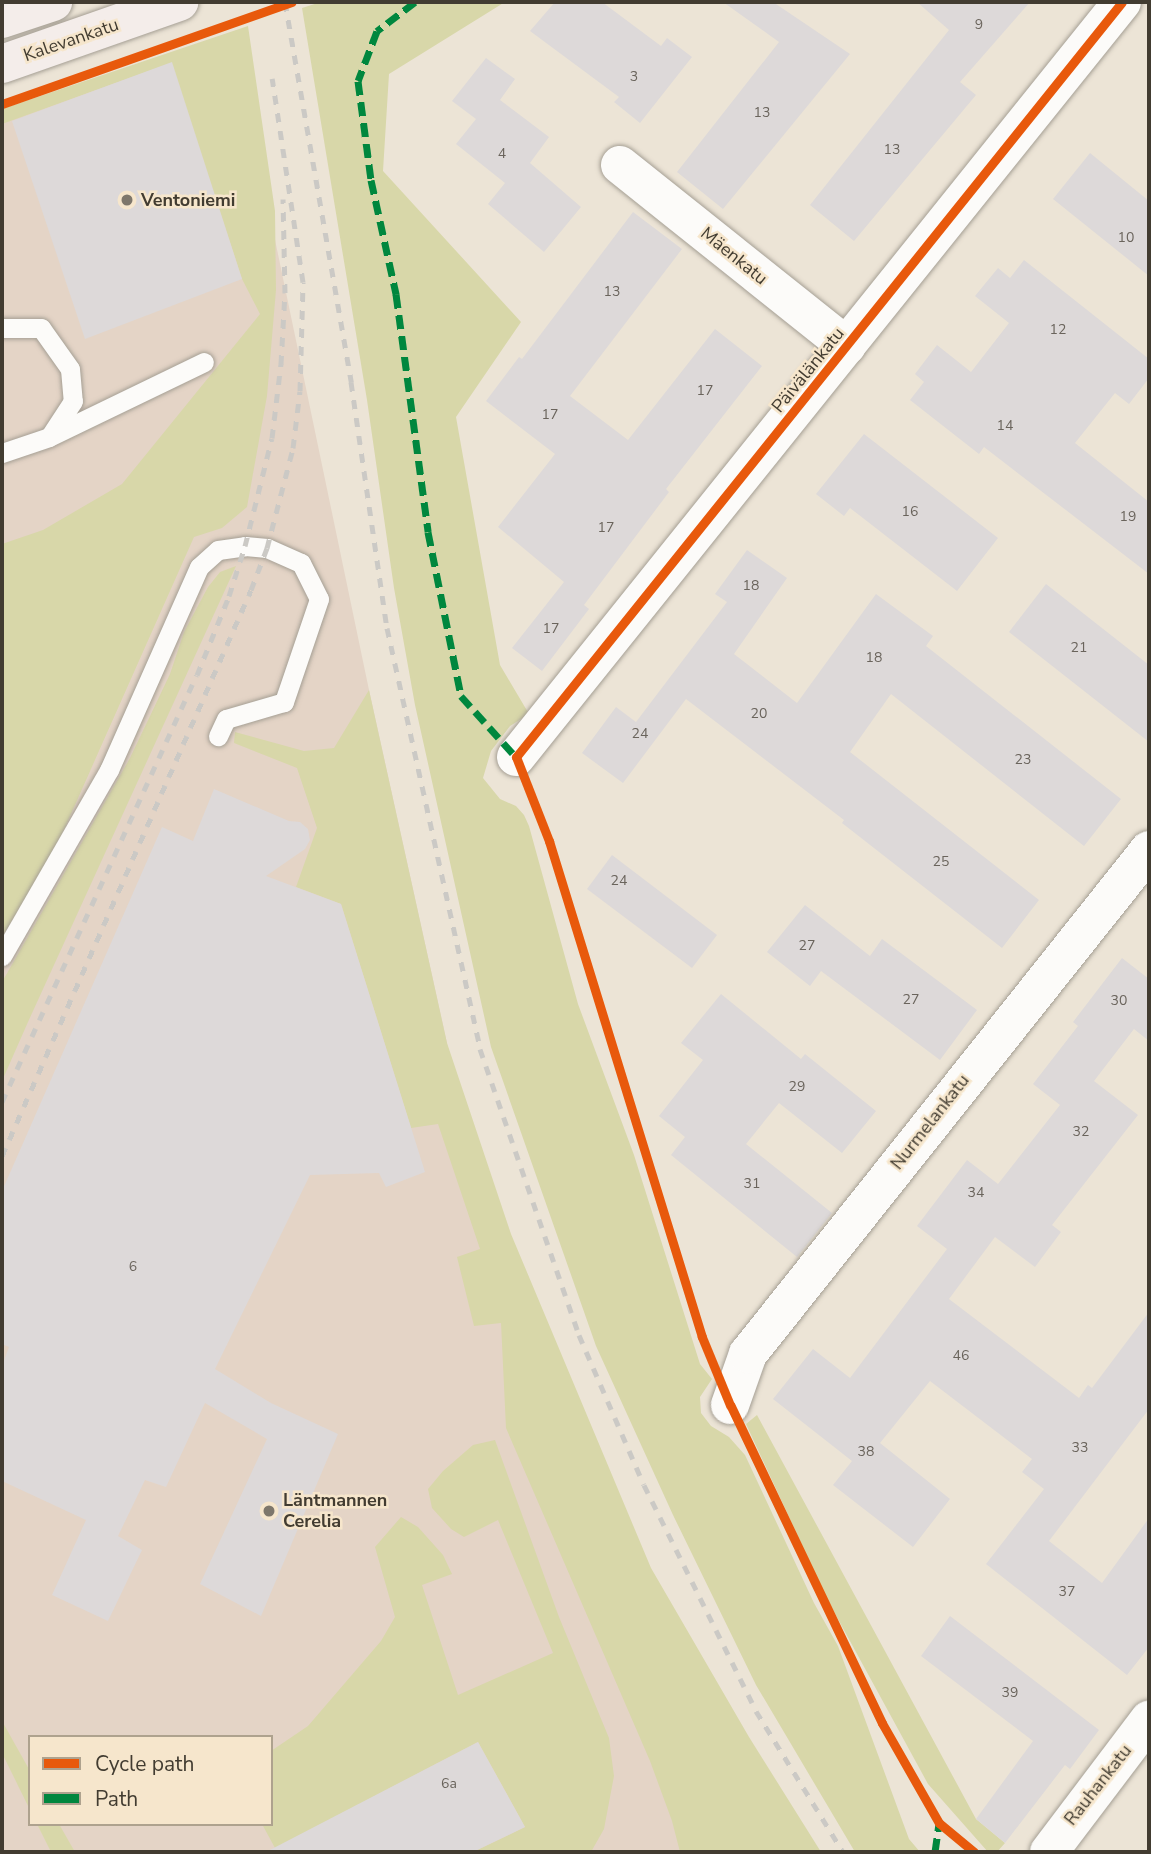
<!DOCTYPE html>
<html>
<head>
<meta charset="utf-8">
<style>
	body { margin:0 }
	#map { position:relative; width:1151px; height:1854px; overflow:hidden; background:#ece4d6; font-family:"Nunito Sans",sans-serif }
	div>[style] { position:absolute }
	.industrial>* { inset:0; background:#e4d4c6 }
	.green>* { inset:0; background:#d8d7a9 }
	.building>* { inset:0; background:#ddd9d9 }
	.roads { filter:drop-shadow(0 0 2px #a59f94) drop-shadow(0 0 2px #a59f94) }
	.service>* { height:19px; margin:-9.5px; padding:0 9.5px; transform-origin:9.5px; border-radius:9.5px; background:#fcfbf9 }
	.minor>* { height:38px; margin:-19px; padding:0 19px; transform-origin:19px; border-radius:19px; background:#fcfbf9 }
	.secondary>* { height:38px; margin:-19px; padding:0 19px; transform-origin:19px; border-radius:19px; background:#f4edea }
	.rail>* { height:5px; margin-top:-2.5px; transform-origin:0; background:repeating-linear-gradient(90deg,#cbc9c5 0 9px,transparent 0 18px) }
	.quiet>* { height:7px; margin-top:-3.5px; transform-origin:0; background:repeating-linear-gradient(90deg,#00873e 0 14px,transparent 0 21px) }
	.cycleway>* { height:9px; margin:-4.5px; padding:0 4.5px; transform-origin:4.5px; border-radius:4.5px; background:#e8590c }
	.dots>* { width:19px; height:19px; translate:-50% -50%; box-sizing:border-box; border:4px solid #f6e6cc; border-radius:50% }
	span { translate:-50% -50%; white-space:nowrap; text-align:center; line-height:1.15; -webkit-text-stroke:5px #f6e6cc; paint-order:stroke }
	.number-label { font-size:14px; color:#6a645c }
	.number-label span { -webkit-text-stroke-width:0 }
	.street-label { font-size:18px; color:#423c31 }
	.poi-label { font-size:18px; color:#423c31; font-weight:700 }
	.left { translate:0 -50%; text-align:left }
	.frame { position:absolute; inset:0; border:4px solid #423c31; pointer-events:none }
	.legend { position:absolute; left:28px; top:1735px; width:245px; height:91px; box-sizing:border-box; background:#f6e6cc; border:2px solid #aea28e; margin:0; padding:9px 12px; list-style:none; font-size:21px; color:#423c31 }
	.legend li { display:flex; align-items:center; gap:14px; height:35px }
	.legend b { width:35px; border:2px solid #aea28e }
</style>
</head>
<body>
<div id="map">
	<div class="industrial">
		<i style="clip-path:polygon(evenodd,238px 39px,274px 235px,369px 690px,447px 1043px,453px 1110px,753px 1852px,2px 1852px,2px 115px,238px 39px,30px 1737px,271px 1737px,271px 1824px,30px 1824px,30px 1737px)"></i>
	</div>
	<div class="green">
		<i style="clip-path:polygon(321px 2px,505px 2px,389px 74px,383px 171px,521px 322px,456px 417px,500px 665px,529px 714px,510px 726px,491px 751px,483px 778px,500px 799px,516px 806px,524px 815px,529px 826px,578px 1004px,634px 1155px,700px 1364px,712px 1379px,700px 1397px,701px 1413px,711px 1426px,729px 1437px,745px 1455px,814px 1603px,838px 1646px,909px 1839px,920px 1852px,855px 1852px,756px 1685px,673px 1515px,596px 1346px,491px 1047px,415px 705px,394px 588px,367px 400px,302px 8px)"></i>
		<i style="clip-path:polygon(248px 26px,275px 211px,276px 290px,267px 396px,247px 507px,222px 528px,194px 537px,55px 850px,2px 937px,2px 544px,43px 530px,122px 484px,260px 314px,242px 279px,171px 63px,2px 124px,2px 109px)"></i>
		<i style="clip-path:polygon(236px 566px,28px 1022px,2px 1081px,2px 982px,130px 758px,170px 674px,184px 632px,208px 587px,220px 572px)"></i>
		<i style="clip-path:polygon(369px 690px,447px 1043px,511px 1234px,651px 1568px,749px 1737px,821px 1852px,680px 1852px,672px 1821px,650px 1761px,506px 1428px,501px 1323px,474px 1326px,457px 1257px,480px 1249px,438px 1124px,411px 1128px,341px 904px,296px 887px,317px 828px,297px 768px,234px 743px,235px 732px,304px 751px,334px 748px)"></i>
		<i style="clip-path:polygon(757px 1415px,976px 1819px,1005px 1843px,997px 1852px,988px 1852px,928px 1784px,827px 1599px,746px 1424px)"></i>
		<i style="clip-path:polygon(495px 1440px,559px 1617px,609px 1738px,614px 1776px,604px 1829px,591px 1852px,473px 1852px,525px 1827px,478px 1742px,275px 1848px,262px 1824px,271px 1824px,271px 1751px,308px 1726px,381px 1641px,395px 1617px,375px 1547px,401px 1517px,418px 1527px,443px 1555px,452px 1574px,422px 1585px,458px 1695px,553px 1653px,498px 1520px,464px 1537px,451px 1529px,432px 1508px,428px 1489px,443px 1471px,473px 1445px)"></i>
		<i style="clip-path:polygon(2px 1721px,30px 1771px,30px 1810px,2px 1753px)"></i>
		<i style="clip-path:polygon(37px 1824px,59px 1824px,75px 1852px,51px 1852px)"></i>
	</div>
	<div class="building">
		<i style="clip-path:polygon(555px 2px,602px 2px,661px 46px,667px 38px,692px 57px,640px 123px,614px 102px,619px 97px,530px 31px)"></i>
		<i style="clip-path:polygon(723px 2px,773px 2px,850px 54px,723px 209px,677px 172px,779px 42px)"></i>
		<i style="clip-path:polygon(917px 2px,1030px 2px,960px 82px,976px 95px,854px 241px,810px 205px,949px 30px)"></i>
		<i style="clip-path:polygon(486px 58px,515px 79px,500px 100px,549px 137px,530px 163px,581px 207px,544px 252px,488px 204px,505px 183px,456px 144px,476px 119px,452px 101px)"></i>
		<i style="clip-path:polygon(172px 62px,242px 279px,85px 339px,12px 121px)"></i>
		<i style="clip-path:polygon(1090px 153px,1149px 201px,1149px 276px,1053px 199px)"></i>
		<i style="clip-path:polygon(633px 212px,682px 249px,570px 396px,628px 440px,715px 329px,762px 366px,666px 489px,669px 492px,584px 605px,589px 609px,542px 671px,512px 648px,564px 582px,498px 527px,555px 454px,486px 401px,519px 357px,522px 359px)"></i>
		<i style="clip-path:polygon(1024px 260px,1149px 359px,1149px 378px,1129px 404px,1115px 393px,1075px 443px,1149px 502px,1149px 574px,984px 447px,979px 454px,910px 400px,924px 382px,915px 374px,937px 345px,971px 372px,1009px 323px,975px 296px,998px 268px,1010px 278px)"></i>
		<i style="clip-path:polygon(864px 434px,998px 538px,957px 591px,850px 508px,844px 516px,816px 494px)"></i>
		<i style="clip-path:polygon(747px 550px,787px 578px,734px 654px,797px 703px,876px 594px,933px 636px,926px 646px,1121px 799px,1084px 846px,891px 694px,850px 752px,1039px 900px,1002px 948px,842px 823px,844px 820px,686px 699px,623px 783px,582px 753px,616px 707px,636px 722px,727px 602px,715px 594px)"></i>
		<i style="clip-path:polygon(1046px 584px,1149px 665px,1149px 742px,1009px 632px)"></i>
		<i style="clip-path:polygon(214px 789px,289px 821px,300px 822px,308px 829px,310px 840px,305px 849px,266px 876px,341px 904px,425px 1172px,386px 1187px,379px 1173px,310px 1175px,215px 1369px,271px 1403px,338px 1434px,261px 1616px,200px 1584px,267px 1439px,205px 1403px,166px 1487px,145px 1480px,118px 1536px,142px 1550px,108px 1621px,52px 1595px,86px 1520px,2px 1481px,2px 1366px,9px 1347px,2px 1344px,2px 1191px,162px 827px,193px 841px)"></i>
		<i style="clip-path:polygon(612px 855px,717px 935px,692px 968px,587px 889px)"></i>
		<i style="clip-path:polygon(805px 905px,870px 956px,882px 939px,977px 1010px,940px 1060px,821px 971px,810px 986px,767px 952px)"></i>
		<i style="clip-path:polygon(1122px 958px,1149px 979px,1149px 1041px,1134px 1029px,1094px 1081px,1138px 1115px,1052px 1225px,1061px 1232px,1035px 1267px,995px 1237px,949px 1299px,1079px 1398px,1088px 1385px,1092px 1388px,1149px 1312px,1149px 1409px,1049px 1541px,1102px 1583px,1149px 1518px,1149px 1647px,1127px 1675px,986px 1564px,1044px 1489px,1022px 1472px,1032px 1459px,930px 1381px,880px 1443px,950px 1499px,913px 1547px,833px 1485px,852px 1461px,773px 1399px,813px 1349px,850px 1378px,947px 1249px,917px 1226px,967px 1160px,998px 1184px,1060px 1105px,1033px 1084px,1078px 1026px,1073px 1022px)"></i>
		<i style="clip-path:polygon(721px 994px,801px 1059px,805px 1054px,876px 1111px,842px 1153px,779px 1103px,746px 1144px,832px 1213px,797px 1257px,671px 1155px,685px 1137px,659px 1116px,703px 1060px,681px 1043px)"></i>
		<i style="clip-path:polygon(950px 1616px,1099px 1730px,1070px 1769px,1065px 1765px,1005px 1843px,976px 1819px,1033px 1741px,921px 1656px)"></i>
		<i style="clip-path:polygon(478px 1742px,525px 1827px,473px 1852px,266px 1852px)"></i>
	</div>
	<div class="roads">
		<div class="service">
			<i style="left:2px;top:328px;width:39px"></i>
			<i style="left:41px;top:328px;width:50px;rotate:54.7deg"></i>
			<i style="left:70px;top:369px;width:32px;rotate:85deg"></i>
			<i style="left:73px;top:401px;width:42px;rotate:123.3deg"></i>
			<i style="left:2px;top:453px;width:50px;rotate:-18.8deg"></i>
			<i style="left:49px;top:437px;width:172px;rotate:-25.8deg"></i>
			<i style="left:2px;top:956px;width:215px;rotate:-60.1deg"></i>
			<i style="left:109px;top:770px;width:222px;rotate:-66.1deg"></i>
			<i style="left:199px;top:567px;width:25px;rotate:-42deg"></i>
			<i style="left:218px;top:550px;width:27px;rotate:-8deg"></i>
			<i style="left:245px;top:546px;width:22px;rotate:5deg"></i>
			<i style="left:267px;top:548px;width:37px;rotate:24deg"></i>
			<i style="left:301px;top:563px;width:40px;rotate:63.4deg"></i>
			<i style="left:319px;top:599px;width:109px;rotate:108.8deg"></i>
			<i style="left:284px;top:702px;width:60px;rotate:163.7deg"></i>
			<i style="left:226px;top:719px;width:19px;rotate:115deg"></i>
		</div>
		<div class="minor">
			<i style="left:620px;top:165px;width:290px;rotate:38.6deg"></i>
			<i style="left:516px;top:757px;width:968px;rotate:-51.25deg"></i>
			<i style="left:730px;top:1405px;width:54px;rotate:-70.6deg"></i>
			<i style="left:748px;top:1354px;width:644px;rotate:-51.49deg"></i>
			<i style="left:1049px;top:1852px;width:166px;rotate:-52.9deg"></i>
		</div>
		<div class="secondary">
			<i style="left:2px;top:19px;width:54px;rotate:-18.4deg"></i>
			<i style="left:2px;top:64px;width:188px;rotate:-19.3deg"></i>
		</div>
	</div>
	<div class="rail">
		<i style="left:285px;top:2px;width:386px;rotate:80.1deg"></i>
		<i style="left:351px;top:382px;width:249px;rotate:81.7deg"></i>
		<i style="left:387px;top:628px;width:431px;rotate:77.5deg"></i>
		<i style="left:480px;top:1049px;width:303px;rotate:70.9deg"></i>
		<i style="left:579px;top:1335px;width:163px;rotate:66.6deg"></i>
		<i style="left:644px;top:1485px;width:252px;rotate:63.6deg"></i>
		<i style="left:756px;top:1711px;width:166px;rotate:58.3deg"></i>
		<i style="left:2px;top:1102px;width:469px;rotate:-65.5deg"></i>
		<i style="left:197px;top:675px;width:85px;rotate:-67.9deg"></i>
		<i style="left:229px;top:596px;width:52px;rotate:-72.3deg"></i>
		<i style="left:245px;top:546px;width:111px;rotate:-76deg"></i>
		<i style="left:272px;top:438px;width:75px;rotate:-83.1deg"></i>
		<i style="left:281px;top:364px;width:71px;rotate:-86.8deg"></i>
		<i style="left:285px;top:293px;width:94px;rotate:-91.2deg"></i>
		<i style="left:2px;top:1156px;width:618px;rotate:-66.25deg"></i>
		<i style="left:251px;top:590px;width:45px;rotate:-69.1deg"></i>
		<i style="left:267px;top:548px;width:103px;rotate:-75.4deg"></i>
		<i style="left:293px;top:448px;width:57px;rotate:-83deg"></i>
		<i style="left:300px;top:391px;width:109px;rotate:-88.4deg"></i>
		<i style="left:303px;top:282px;width:206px;rotate:-98.6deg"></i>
	</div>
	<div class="quiet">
		<i style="left:415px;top:2px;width:48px;rotate:142.7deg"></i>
		<i style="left:377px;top:31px;width:53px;rotate:110.8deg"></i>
		<i style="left:358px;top:81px;width:100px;rotate:82.5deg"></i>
		<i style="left:371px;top:180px;width:117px;rotate:77.6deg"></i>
		<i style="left:396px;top:294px;width:240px;rotate:82.3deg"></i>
		<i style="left:428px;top:532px;width:167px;rotate:78.6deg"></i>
		<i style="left:461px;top:696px;width:82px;rotate:48deg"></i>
		<i style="left:935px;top:1852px;width:29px;rotate:-82deg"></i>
	</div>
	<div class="cycleway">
		<i style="left:2px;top:104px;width:307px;rotate:-19.4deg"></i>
		<i style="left:974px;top:1852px;width:45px;rotate:-140.4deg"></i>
		<i style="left:939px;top:1823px;width:115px;rotate:-119.7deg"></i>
		<i style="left:882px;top:1723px;width:352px;rotate:-115.5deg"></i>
		<i style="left:730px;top:1405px;width:74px;rotate:-112.4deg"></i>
		<i style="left:702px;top:1337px;width:519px;rotate:-107.14deg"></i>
		<i style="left:549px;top:841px;width:90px;rotate:-111.4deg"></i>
		<i style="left:516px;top:757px;width:968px;rotate:-51.25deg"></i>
	</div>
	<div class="dots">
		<i style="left:127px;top:200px;background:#7e776b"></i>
		<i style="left:269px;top:1511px;background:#7e776b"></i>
	</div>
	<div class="number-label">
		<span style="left:979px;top:25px">9</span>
		<span style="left:634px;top:77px">3</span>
		<span style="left:762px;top:113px">13</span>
		<span style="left:892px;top:150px">13</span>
		<span style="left:502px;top:154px">4</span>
		<span style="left:1126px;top:238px">10</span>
		<span style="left:612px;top:292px">13</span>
		<span style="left:1058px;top:330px">12</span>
		<span style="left:705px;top:391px">17</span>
		<span style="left:550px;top:415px">17</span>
		<span style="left:1005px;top:426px">14</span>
		<span style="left:910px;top:512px">16</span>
		<span style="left:1128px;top:517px">19</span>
		<span style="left:606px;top:528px">17</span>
		<span style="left:751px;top:586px">18</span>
		<span style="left:551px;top:629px">17</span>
		<span style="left:1079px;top:648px">21</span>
		<span style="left:874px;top:658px">18</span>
		<span style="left:759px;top:714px">20</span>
		<span style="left:640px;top:734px">24</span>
		<span style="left:1023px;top:760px">23</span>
		<span style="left:941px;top:862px">25</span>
		<span style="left:619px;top:881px">24</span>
		<span style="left:807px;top:946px">27</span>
		<span style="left:911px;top:1000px">27</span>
		<span style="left:1119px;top:1001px">30</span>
		<span style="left:797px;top:1087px">29</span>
		<span style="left:1081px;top:1132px">32</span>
		<span style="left:752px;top:1184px">31</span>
		<span style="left:976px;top:1193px">34</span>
		<span style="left:133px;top:1267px">6</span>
		<span style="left:961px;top:1356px">46</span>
		<span style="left:1080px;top:1448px">33</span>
		<span style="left:866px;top:1452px">38</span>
		<span style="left:1067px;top:1592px">37</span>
		<span style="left:1010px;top:1693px">39</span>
		<span style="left:449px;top:1784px">6a</span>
	</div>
	<div class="street-label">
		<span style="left:71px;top:40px;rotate:-19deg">Kalevankatu</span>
		<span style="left:734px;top:256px;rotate:39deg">Mäenkatu</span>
		<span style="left:808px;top:370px;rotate:-51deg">Päivälänkatu</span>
		<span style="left:930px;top:1122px;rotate:-52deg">Nurmelankatu</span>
		<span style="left:1098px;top:1785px;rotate:-52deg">Rauhankatu</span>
	</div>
	<div class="poi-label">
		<span class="left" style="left:141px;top:200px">Ventoniemi</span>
		<span class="left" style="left:283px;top:1511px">Läntmannen<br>Cerelia</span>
	</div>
	<div class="frame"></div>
	<ul class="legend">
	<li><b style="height:9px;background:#e8590c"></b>Cycle path</li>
	<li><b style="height:9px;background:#00873e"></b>Path</li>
	</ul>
</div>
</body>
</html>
